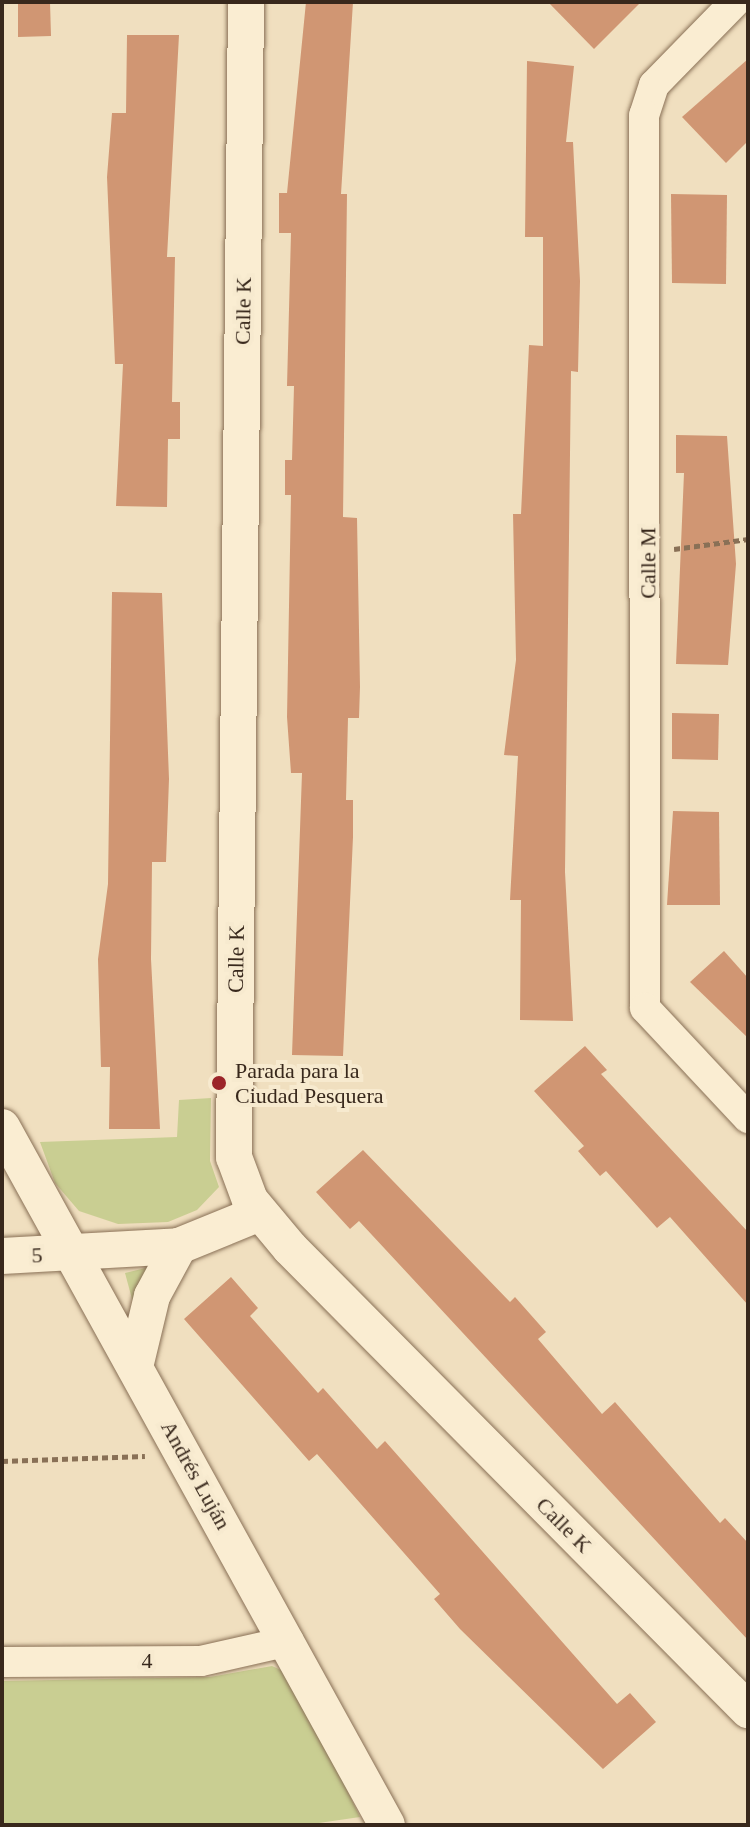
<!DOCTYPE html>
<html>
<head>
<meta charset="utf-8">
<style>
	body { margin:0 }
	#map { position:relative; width:750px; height:1827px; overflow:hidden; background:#f0dfbf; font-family:Georgia,serif }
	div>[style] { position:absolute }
	.green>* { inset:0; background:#c9ce92 }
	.building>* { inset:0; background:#d09673 }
	.path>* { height:5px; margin-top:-2.5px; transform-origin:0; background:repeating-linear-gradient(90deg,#897056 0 6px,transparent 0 10px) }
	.roads { filter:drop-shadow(0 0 2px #897056) drop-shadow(0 0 2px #897056) }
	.minor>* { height:30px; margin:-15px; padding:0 15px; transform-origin:15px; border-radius:15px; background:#faedd2 }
	.tertiary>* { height:36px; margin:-18px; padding:0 18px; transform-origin:18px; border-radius:18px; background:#faedd2 }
	.dots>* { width:22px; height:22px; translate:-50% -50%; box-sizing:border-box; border:4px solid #f7eacf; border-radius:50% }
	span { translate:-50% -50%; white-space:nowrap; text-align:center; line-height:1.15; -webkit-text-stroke:8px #f7eacf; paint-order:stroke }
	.street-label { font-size:22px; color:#38281c }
	.poi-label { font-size:22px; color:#38281c }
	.left { translate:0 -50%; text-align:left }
	.frame { position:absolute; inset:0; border:4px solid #38281c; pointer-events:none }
</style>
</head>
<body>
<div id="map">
	<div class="green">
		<i style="clip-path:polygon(211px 1098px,210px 1161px,219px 1187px,197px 1210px,168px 1222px,118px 1224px,79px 1211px,55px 1183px,40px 1142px,177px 1137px,179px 1100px)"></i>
		<i style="clip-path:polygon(158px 1265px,139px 1325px,125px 1273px)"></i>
		<i style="clip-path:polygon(272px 1666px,292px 1675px,360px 1817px,305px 1825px,2px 1825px,2px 1681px,210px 1677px)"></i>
	</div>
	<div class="building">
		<i style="clip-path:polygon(18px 2px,50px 2px,51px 36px,18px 37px)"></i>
		<i style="clip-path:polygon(306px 2px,353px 2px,341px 194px,347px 194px,343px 517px,357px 518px,360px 687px,359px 718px,348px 718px,346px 800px,353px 800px,353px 837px,343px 1056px,292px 1055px,302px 773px,291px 773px,287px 717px,291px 495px,285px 495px,285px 460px,292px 460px,294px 386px,287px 386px,291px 233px,279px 233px,279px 193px,287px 193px)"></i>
		<i style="clip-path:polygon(548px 2px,641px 2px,594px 49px)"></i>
		<i style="clip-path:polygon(127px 35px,179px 35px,167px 257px,175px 257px,172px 402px,180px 402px,180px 439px,168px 439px,167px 507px,116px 506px,123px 364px,115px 364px,107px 177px,112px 113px,126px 113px)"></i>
		<i style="clip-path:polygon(748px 59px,748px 141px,726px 163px,682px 117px)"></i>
		<i style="clip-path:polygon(527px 61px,574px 66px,566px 142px,573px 142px,580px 281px,578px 372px,571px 371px,565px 872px,573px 1021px,520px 1020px,521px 900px,510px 900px,518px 756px,504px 755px,516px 660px,513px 514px,521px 514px,529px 345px,543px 346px,543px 237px,525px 237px)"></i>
		<i style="clip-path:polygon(671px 194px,727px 195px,726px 284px,672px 283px)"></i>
		<i style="clip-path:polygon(676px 435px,727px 436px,736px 564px,728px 665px,676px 664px,684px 473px,676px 473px)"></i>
		<i style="clip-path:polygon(112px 592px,162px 593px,169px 779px,166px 862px,152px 862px,151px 959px,160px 1129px,109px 1129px,110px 1067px,101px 1067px,98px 959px,108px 884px)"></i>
		<i style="clip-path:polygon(672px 713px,719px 714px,718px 760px,672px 759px)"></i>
		<i style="clip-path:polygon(673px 811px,719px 812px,720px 905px,667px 905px)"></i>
		<i style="clip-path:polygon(724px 951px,748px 978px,748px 1038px,690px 982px)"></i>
		<i style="clip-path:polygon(585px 1046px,607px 1070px,601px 1074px,748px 1232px,748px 1305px,670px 1217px,657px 1228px,606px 1171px,600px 1176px,578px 1151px,584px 1146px,534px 1091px)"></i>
		<i style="clip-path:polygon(363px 1150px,510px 1302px,515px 1297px,546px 1332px,538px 1339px,602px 1414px,615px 1402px,720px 1523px,725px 1518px,748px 1543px,748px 1640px,359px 1221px,350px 1229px,316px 1192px)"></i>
		<i style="clip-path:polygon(231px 1277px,258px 1308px,250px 1316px,318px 1393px,323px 1388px,377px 1449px,385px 1441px,617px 1704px,630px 1693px,656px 1722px,603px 1769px,460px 1629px,434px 1599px,440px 1594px,317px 1454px,309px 1461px,184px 1319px)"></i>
	</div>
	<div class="path">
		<i style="left:674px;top:549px;width:75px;rotate:-7.7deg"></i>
		<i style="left:2px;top:1461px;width:143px;rotate:-2deg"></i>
	</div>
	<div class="roads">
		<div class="minor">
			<i style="left:735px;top:2px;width:116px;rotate:134.3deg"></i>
			<i style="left:654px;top:85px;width:32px;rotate:108deg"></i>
			<i style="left:644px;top:115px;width:893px;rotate:89.94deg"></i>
			<i style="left:645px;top:1008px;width:151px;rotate:46.9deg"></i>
			<i style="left:2px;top:1662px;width:199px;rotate:-0.3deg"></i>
			<i style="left:201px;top:1661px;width:90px;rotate:-12.8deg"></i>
		</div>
		<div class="tertiary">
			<i style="left:246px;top:2px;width:1155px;rotate:90.6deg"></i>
			<i style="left:234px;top:1157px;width:46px;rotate:69.6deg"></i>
			<i style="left:250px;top:1200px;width:62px;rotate:50.2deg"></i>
			<i style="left:290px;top:1248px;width:651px;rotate:45.25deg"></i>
			<i style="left:2px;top:1127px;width:797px;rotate:61.12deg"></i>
			<i style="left:2px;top:1256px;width:177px;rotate:-3.2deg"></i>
			<i style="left:179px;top:1246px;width:87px;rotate:-22.2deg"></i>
			<i style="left:135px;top:1367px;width:73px;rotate:-76.5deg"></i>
			<i style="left:152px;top:1296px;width:57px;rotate:-61.6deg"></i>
		</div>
	</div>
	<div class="dots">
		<i style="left:219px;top:1083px;background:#9b2429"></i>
	</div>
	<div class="street-label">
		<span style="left:243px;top:311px;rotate:-89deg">Calle K</span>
		<span style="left:648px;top:563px;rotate:-90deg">Calle M</span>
		<span style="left:236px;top:959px;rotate:-89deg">Calle K</span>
		<span style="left:37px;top:1255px;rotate:-2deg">5</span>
		<span style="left:196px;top:1475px;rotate:61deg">Andrés Luján</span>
		<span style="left:564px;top:1525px;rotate:45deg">Calle K</span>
		<span style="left:147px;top:1661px">4</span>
	</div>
	<div class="poi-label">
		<span class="left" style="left:235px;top:1083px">Parada para la<br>Ciudad Pesquera</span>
	</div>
	<div class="frame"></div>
</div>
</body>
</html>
